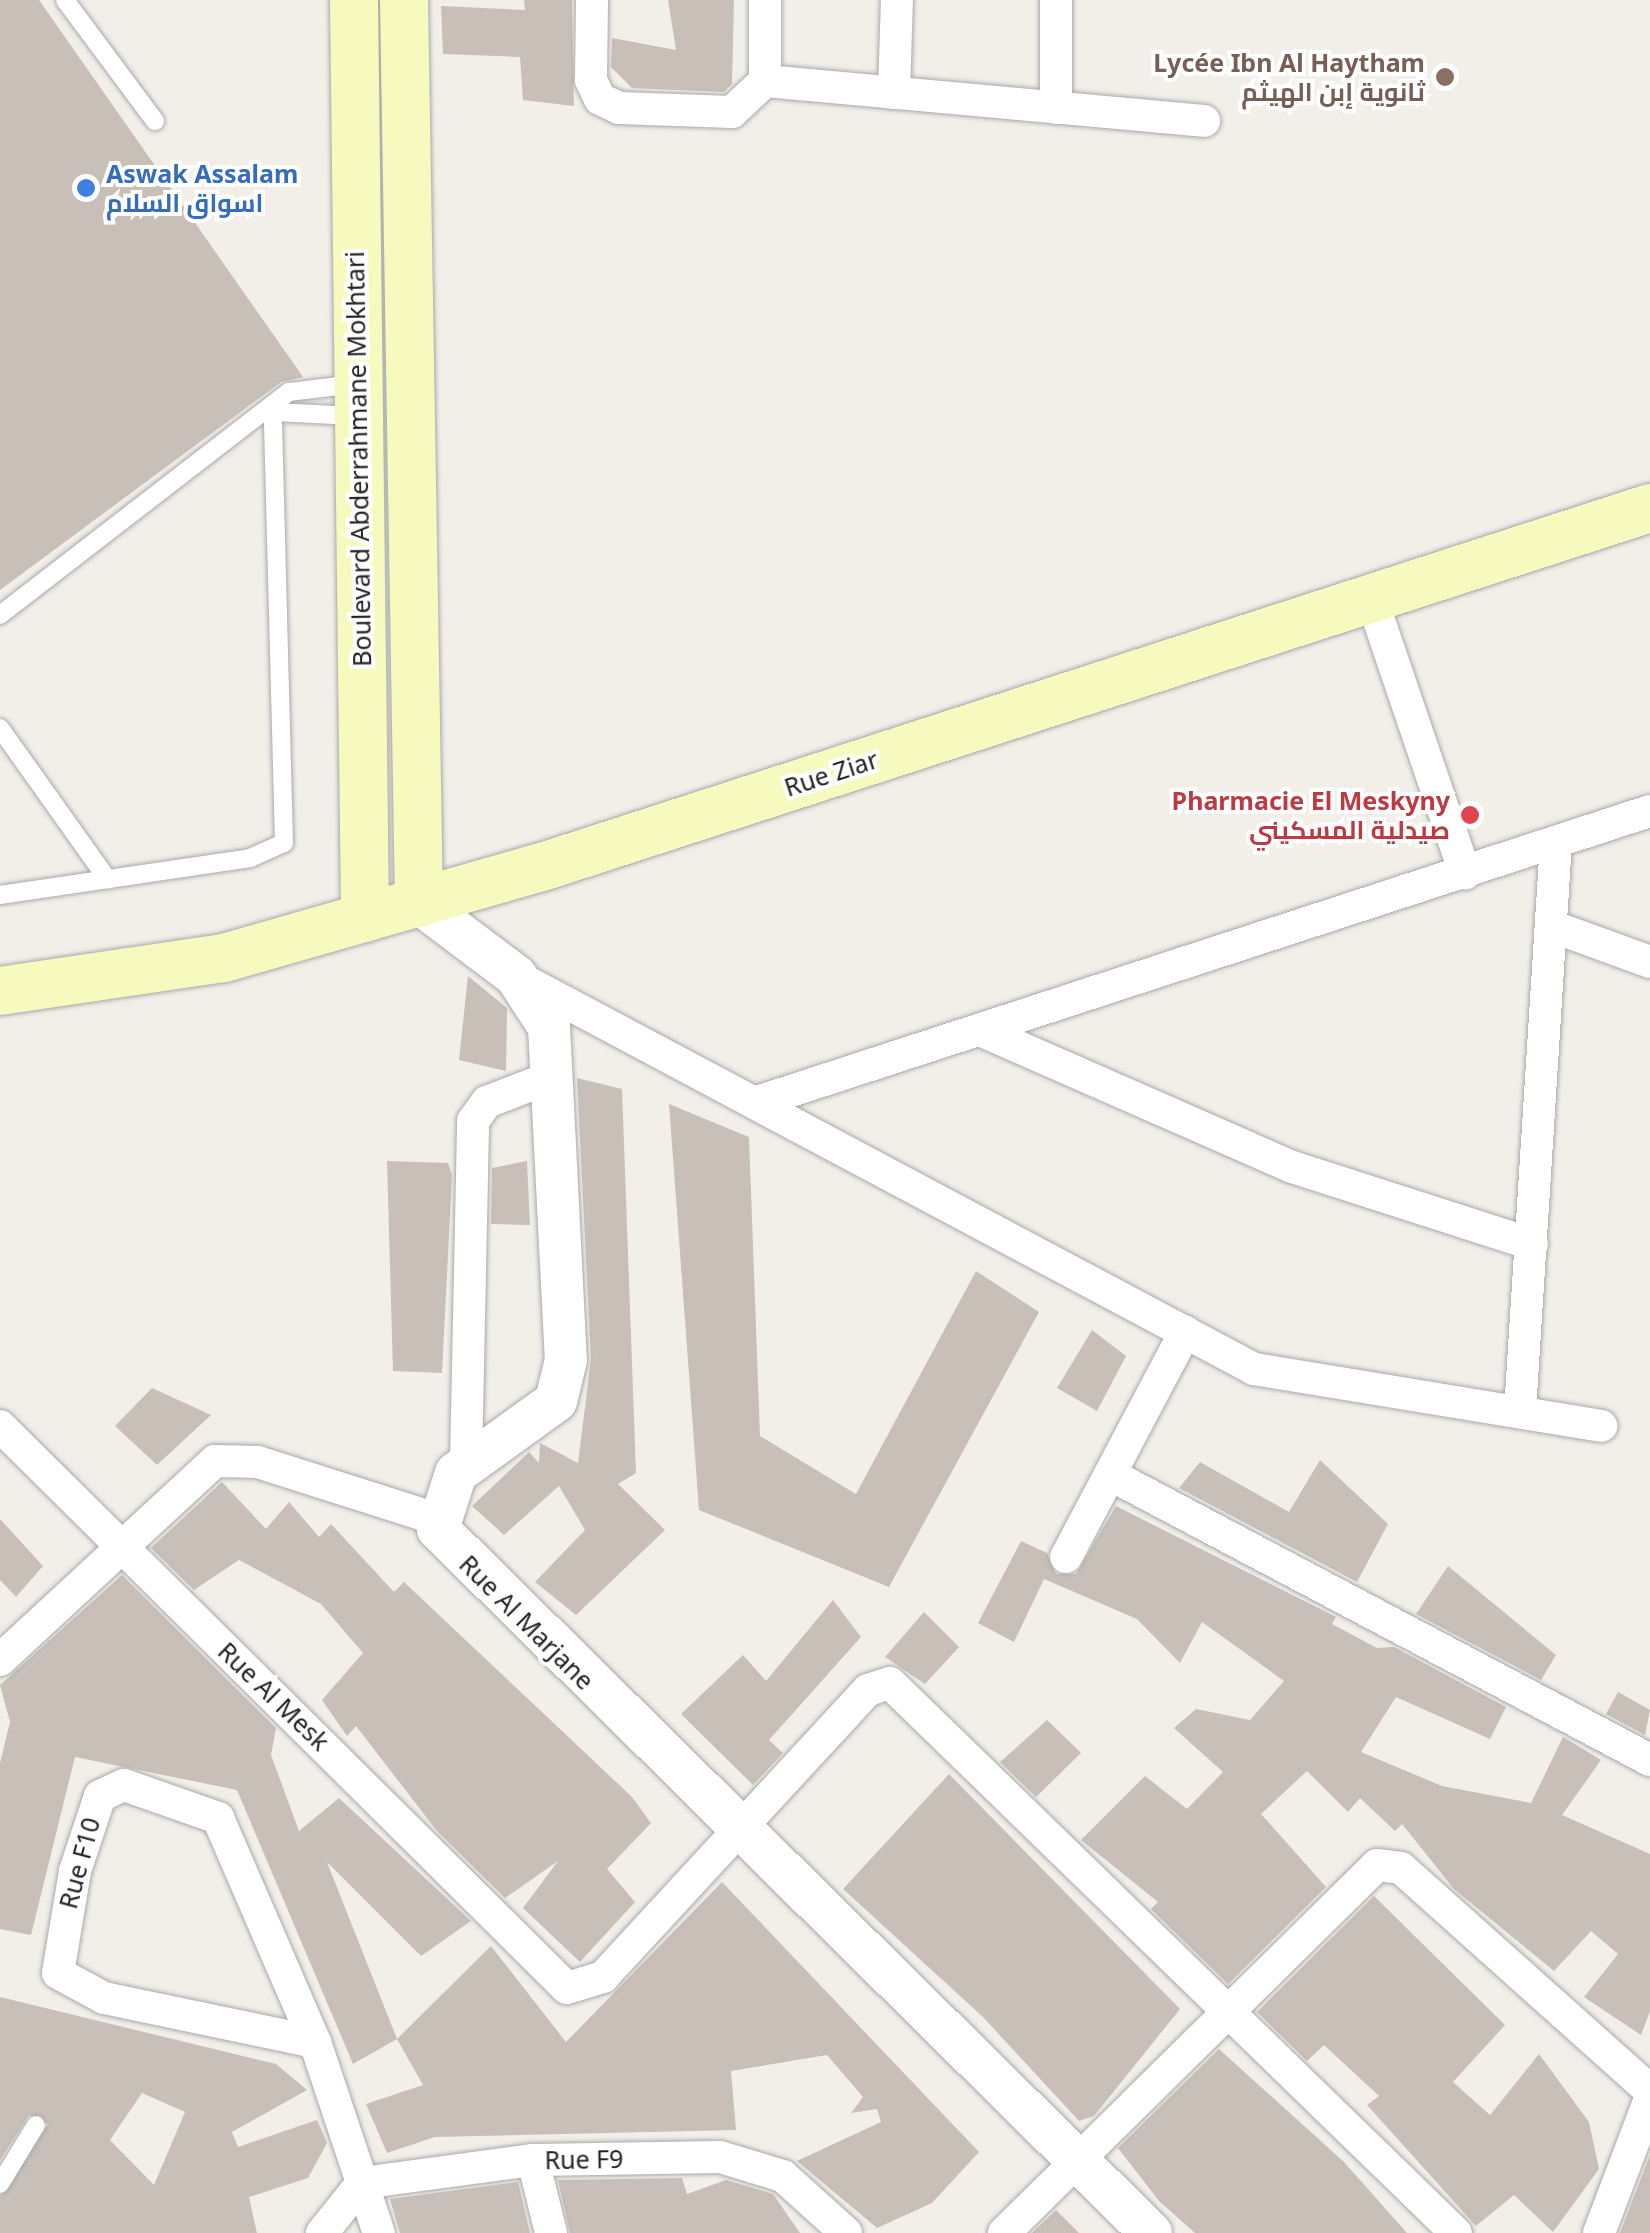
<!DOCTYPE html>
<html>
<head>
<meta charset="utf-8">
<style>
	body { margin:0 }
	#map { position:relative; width:1650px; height:2233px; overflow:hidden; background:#f2efe9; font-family:"Noto Sans",Cairo,sans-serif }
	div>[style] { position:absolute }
	.building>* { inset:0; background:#c7bfb8 }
	.roads { filter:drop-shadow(0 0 2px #a9a9a9) drop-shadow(0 0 2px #a9a9a9) }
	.service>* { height:18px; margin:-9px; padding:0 9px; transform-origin:9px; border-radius:9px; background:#fff }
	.minor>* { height:32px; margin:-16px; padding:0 16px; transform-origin:16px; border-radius:16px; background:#fff }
	.tertiary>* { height:42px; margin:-21px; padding:0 21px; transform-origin:21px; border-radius:21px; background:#fff }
	.secondary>* { height:48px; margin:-24px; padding:0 24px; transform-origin:24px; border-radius:24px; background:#f7fabf }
	.dots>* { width:28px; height:28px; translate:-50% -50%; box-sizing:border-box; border:5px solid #fff; border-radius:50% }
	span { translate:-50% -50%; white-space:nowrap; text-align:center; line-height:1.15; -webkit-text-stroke:8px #fff; paint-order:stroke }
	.education-label { font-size:25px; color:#785e54; font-weight:700 }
	.right { translate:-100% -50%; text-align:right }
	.shop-label { font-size:25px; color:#366cbe; font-weight:700 }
	.left { translate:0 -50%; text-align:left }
	.street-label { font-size:25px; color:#222 }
	.health-label { font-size:25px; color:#be3a42; font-weight:700 }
</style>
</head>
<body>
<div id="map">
	<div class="building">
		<i style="clip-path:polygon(0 0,39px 0,303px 377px,281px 382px,0 590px)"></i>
		<i style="clip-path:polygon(524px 0,572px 0,574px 106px,523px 100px,520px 57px,443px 54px,441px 6px,525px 10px)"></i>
		<i style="clip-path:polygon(668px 0,734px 0,732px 84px,724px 92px,632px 88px,611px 67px,612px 38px,676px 50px)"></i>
		<i style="clip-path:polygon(468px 976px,507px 1008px,506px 1071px,459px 1060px)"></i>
		<i style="clip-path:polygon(577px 1078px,622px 1089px,636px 1473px,618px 1484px,665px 1530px,576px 1615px,535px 1582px,585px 1530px,559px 1486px,504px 1535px,472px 1506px,529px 1452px,539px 1463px,540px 1443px,578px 1463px,591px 1359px)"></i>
		<i style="clip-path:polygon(669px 1104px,749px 1137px,760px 1436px,856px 1494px,976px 1271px,1039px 1312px,889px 1587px,699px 1510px)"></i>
		<i style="clip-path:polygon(387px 1161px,448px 1163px,452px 1175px,442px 1373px,393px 1371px)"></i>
		<i style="clip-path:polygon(527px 1161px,530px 1225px,491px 1224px,492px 1168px)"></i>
		<i style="clip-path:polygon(1092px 1330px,1126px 1356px,1097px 1411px,1057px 1388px)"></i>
		<i style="clip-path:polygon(152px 1388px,211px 1415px,157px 1465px,115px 1426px)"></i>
		<i style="clip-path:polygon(1320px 1460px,1388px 1524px,1357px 1582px,1179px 1488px,1200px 1462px,1289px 1512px)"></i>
		<i style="clip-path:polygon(222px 1482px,266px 1529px,289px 1502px,319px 1537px,331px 1524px,394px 1592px,404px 1582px,632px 1797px,651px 1823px,607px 1869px,635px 1902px,580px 1962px,523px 1908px,558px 1861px,505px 1898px,437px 1831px,356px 1726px,347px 1736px,322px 1700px,363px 1653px,321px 1604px,239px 1560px,194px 1590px,151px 1548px)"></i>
		<i style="clip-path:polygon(1116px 1506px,1336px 1617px,1332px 1624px,1377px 1648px,1394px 1647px,1506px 1707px,1490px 1739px,1396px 1697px,1361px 1752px,1442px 1786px,1531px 1803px,1563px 1737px,1601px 1760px,1562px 1815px,1650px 1854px,1650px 2011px,1641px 2035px,1584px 1997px,1618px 1954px,1591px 1931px,1554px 1971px,1454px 1889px,1402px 1824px,1395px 1831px,1360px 1798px,1348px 1812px,1307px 1771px,1261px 1814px,1326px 1887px,1228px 1984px,1151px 1909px,1158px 1902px,1081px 1840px,1145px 1776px,1187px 1809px,1223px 1772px,1174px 1728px,1196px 1709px,1250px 1720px,1284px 1681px,1202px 1622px,1180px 1663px,1137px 1619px,1044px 1579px,1014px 1642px,978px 1623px,1021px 1541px,1047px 1553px,1056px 1574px,1076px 1574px)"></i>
		<i style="clip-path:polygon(0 1519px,43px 1566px,16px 1597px,0 1580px)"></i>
		<i style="clip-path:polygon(1448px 1566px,1556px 1655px,1541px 1680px,1416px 1614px)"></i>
		<i style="clip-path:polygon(122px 1575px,276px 1728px,271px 1755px,299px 1831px,339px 1798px,471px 1921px,421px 1956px,327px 1862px,397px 2039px,353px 2064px,237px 1790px,75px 1757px,31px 1935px,0 1929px,0 1763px,10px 1722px,0 1685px)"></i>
		<i style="clip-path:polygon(833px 1600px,861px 1637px,769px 1740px,783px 1753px,753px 1785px,681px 1714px,743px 1655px,766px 1681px)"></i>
		<i style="clip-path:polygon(924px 1612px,959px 1647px,925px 1684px,885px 1657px)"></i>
		<i style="clip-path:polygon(1618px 1692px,1650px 1710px,1645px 1735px,1606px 1714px)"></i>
		<i style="clip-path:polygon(1047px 1720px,1081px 1753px,1036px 1797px,1000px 1762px)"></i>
		<i style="clip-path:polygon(949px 1774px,1180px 2009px,1094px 2116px,1079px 2121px,983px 2017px,843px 1889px)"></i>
		<i style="clip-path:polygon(722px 1882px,979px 2152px,932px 2203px,877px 2228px,797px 2161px,881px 2122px,877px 2109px,851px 2113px,863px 2097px,827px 2055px,731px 2071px,736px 2130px,435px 2137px,387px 2153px,366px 2104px,423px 2085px,397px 2039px,491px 1946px,566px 2042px)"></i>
		<i style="clip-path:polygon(1374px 1896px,1505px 2025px,1453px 2082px,1490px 2115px,1539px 2054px,1589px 2122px,1599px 2169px,1553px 2232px,1514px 2195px,1476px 2226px,1367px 2105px,1379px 2096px,1324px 2045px,1307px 2061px,1257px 2012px)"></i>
		<i style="clip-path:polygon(evenodd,0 1997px,276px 2064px,307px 2090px,232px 2132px,238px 2147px,317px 2120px,327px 2143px,308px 2178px,249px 2197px,257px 2233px,0 2233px,0 2196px,48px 2124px,29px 2115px,0 2160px,0 1997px,142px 2093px,185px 2112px,154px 2185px,110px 2140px,142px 2093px)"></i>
		<i style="clip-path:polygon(1219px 2049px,1344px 2162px,1407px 2233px,1195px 2233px,1159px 2201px,1118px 2148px)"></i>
		<i style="clip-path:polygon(1650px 2155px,1650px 2233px,1620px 2233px)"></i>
		<i style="clip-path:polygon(682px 2178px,687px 2194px,726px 2180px,773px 2194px,800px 2233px,570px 2233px,558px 2180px)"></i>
		<i style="clip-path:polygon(518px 2182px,530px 2233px,400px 2233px,390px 2199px)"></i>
		<i style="clip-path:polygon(1056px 2210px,1079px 2233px,1032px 2233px)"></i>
	</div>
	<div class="roads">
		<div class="service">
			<i style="left:65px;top:0;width:151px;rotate:53.4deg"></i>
			<i style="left:273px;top:412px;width:83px;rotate:2.8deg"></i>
			<i style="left:0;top:615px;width:365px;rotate:-37.7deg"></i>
			<i style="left:289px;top:392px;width:66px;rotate:-6.9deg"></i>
			<i style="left:0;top:728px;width:186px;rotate:54.6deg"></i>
			<i style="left:0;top:895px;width:253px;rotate:-8.4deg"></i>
			<i style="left:250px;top:858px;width:37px;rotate:-24deg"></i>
			<i style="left:284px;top:843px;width:431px;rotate:-91.5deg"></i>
			<i style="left:0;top:2184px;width:69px;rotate:-58.6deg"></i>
		</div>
		<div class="minor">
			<i style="left:592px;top:0;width:80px;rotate:90.7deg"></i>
			<i style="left:591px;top:80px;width:21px;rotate:65deg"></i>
			<i style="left:600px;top:99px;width:21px;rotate:25deg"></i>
			<i style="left:619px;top:108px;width:113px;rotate:2deg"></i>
			<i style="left:732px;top:112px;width:45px;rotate:-43.2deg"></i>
			<i style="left:765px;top:81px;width:81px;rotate:-90deg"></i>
			<i style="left:765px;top:81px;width:441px;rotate:5.2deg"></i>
			<i style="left:894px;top:93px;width:93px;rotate:-88.2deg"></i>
			<i style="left:1056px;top:108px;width:108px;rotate:-90deg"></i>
			<i style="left:1371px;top:597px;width:292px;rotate:71.2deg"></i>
			<i style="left:1554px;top:927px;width:102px;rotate:20deg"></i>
			<i style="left:516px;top:976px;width:836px;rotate:28.04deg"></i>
			<i style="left:1254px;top:1369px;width:352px;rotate:9.3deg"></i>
			<i style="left:980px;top:1030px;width:341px;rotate:23.7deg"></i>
			<i style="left:1292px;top:1167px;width:252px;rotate:17.8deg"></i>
			<i style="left:757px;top:1102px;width:939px;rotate:-18.05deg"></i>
			<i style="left:1520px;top:1411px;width:570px;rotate:-86.38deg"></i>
			<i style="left:0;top:1426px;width:798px;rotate:44.75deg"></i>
			<i style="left:567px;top:1988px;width:38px;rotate:-17deg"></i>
			<i style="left:603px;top:1977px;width:391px;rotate:-47.3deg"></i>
			<i style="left:868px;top:1690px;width:23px;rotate:-18deg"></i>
			<i style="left:890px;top:1683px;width:789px;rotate:44.18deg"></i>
			<i style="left:466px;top:1462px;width:341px;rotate:-88.8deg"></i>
			<i style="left:473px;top:1121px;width:24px;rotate:-54deg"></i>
			<i style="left:487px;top:1102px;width:72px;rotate:-21.2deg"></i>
			<i style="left:1111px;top:1475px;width:610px;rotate:27.87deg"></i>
			<i style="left:1066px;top:1557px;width:255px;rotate:-62.1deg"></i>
			<i style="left:0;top:1660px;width:293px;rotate:-42.8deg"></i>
			<i style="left:215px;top:1461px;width:43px;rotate:1.3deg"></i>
			<i style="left:258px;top:1462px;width:188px;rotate:17.7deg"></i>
			<i style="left:315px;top:2042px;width:216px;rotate:-168.2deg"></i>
			<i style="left:104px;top:1998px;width:52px;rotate:-151.5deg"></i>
			<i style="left:58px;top:1973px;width:103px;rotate:-80.5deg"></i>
			<i style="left:75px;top:1871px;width:79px;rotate:-71.6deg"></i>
			<i style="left:100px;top:1796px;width:26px;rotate:-25deg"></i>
			<i style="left:124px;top:1785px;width:100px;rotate:19.3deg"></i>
			<i style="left:218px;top:1818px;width:244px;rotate:66.6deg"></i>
			<i style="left:315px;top:2042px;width:201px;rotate:71.5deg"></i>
			<i style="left:533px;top:2160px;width:75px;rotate:76.1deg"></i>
			<i style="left:322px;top:2233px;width:64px;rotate:-51.3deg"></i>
			<i style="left:362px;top:2183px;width:173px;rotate:-7.7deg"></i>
			<i style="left:533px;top:2160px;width:187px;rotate:-0.9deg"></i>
			<i style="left:720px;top:2157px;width:66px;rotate:16.8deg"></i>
			<i style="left:783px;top:2176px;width:85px;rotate:42.1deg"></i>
			<i style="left:1004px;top:2233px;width:524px;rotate:-44.61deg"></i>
			<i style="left:1377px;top:1865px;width:24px;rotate:7deg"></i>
			<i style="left:1401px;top:1868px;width:334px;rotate:41.8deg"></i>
			<i style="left:1599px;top:2233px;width:143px;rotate:-69.2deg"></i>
		</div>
		<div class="tertiary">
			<i style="left:419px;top:903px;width:121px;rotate:37deg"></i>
			<i style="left:516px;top:976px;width:61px;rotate:57.1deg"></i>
			<i style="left:549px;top:1027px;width:333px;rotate:87.1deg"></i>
			<i style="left:566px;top:1360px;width:42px;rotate:103.7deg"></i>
			<i style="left:556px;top:1401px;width:123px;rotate:144.2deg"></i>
			<i style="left:456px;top:1473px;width:59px;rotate:107.8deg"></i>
			<i style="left:438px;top:1529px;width:1002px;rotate:44.64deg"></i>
		</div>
		<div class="secondary">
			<i style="left:354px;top:0;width:918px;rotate:89.31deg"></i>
			<i style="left:404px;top:0;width:903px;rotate:89.05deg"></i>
			<i style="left:0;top:991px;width:226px;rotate:-8.4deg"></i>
			<i style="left:224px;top:958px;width:331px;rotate:-16deg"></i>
			<i style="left:542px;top:867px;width:1165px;rotate:-17.95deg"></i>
		</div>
	</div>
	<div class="dots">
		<i style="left:1445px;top:77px;background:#8d6e63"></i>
		<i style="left:86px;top:188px;background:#3f7fe0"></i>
		<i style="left:1470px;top:815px;background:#e0444e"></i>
	</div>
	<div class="education-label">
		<span class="right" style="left:1425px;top:77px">Lycée Ibn Al Haytham<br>ثانوية إبن الهيثم</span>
	</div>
	<div class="shop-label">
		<span class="left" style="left:106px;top:188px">Aswak Assalam<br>اسواق السلام</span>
	</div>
	<div class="street-label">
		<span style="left:358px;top:459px;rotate:-91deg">Boulevard Abderrahmane Mokhtari</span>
		<span style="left:831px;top:773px;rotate:-18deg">Rue Ziar</span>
		<span style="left:527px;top:1622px;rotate:45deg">Rue Al Marjane</span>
		<span style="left:274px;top:1696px;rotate:44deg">Rue Al Mesk</span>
		<span style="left:79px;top:1863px;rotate:-75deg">Rue F10</span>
		<span style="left:584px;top:2159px;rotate:-1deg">Rue F9</span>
	</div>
	<div class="health-label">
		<span class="right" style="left:1450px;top:815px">Pharmacie El Meskyny<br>صيدلية المسكيني</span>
	</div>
</div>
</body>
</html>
